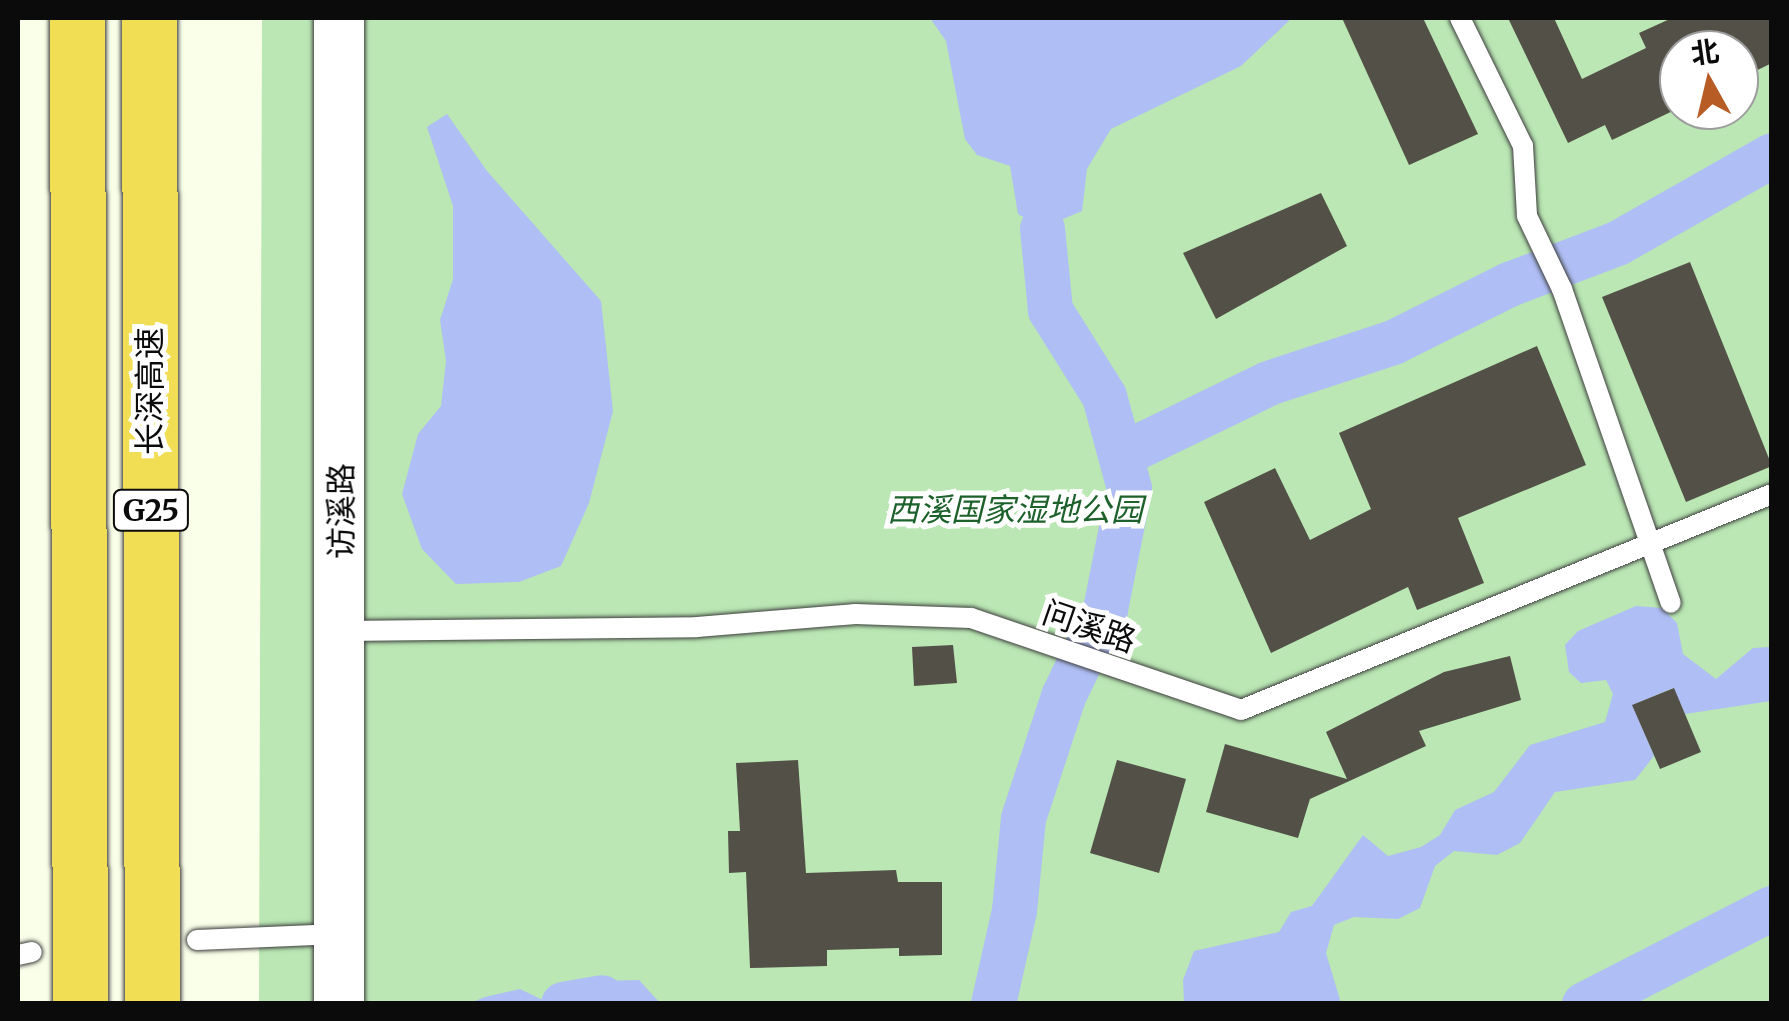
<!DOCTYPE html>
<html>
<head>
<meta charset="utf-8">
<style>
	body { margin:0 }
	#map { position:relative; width:1789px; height:1021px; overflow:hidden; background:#faffe9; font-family:Merriweather,"Noto Sans SC",serif }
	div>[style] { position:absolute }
	.green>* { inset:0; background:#bae7b4 }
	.water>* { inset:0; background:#afbef5 }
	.canal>* { height:45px; margin:-22.5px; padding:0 22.5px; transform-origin:22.5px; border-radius:22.5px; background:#afbef5 }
	.building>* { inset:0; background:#535147 }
	.roads { filter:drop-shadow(0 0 2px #3e3e3e) drop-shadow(0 0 2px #3e3e3e) }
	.service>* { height:20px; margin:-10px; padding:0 10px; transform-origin:10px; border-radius:10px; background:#fff }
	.tertiary>* { height:50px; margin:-25px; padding:0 25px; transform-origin:25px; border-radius:25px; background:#fff }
	.motorway>* { height:55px; margin:-27.5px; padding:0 27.5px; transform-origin:27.5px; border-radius:27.5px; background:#f2de54 }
	span { translate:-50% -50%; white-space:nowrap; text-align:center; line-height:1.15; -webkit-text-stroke:10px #fff; paint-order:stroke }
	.shield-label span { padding:2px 8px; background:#fff; border:2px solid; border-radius:8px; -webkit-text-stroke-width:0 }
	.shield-label { font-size:30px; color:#0b0b0b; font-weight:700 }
	.street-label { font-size:32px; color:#0b0b0b }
	.park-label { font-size:32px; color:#1d612b; font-style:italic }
	.frame { position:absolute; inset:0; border:20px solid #0b0b0b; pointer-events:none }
	.north { position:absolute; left:1659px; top:30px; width:100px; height:100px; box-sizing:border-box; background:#fff; border:2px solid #9d9d9d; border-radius:50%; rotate:352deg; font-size:28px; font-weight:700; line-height:40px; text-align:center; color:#0b0b0b }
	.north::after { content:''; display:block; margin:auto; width:35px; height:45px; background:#b85c26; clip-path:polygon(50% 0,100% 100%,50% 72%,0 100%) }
</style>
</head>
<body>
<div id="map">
	<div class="green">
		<i style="clip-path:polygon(evenodd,262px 18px,1771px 18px,1771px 1003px,259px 1004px,262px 18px,1679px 50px,1739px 50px,1739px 110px,1679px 110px,1679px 50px)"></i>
	</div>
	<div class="water">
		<i style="clip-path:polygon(930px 18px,1292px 18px,1241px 66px,1111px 129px,1087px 169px,1082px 211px,1042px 228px,1018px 214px,1010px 166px,977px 155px,965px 139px,946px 41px)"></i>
		<i style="clip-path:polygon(447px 114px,487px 171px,601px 301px,613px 411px,589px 503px,561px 566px,519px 582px,456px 584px,422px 549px,402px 494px,418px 434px,441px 406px,446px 361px,440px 320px,453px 279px,453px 206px,427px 127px)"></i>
		<i style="clip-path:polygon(1636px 606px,1662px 608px,1677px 623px,1683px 654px,1716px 679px,1753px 648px,1771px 647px,1771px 701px,1685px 714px,1673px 688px,1633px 705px,1654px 756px,1635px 780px,1555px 792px,1520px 843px,1497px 855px,1454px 851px,1435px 866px,1420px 908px,1398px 919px,1354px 917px,1334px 925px,1326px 953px,1341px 1003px,1184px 1003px,1183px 980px,1194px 951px,1279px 932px,1291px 912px,1312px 906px,1363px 835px,1388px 856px,1421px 847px,1440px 835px,1455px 810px,1494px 792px,1530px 745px,1605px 722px,1613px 694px,1606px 680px,1581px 683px,1569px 672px,1565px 645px,1578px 631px)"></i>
		<i style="clip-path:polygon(639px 980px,660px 1003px,604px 1003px,596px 981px)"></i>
		<i style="clip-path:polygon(520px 989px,549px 1003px,470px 1003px,485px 997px)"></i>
	</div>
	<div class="canal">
		<i style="left:1122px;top:454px;width:162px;rotate:-25.9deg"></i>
		<i style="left:1268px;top:383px;width:132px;rotate:-18.2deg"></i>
		<i style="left:1393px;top:342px;width:130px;rotate:-26.6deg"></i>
		<i style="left:1509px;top:284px;width:116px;rotate:-20.8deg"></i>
		<i style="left:1617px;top:243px;width:178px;rotate:-29.6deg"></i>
		<i style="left:563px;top:1004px;width:39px;rotate:-10deg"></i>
		<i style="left:993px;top:1004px;width:96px;rotate:-77.4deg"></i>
		<i style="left:1014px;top:910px;width:92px;rotate:-84.4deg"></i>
		<i style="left:1023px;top:818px;width:128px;rotate:-71.8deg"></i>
		<i style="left:1063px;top:696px;width:97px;rotate:-64.2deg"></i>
		<i style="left:1105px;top:609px;width:123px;rotate:-78.8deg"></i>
		<i style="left:1129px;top:488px;width:95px;rotate:-105.2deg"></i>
		<i style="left:1104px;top:396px;width:102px;rotate:-122.1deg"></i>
		<i style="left:1050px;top:310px;width:82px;rotate:-95.6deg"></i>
		<i style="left:1584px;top:1004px;width:211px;rotate:-27.1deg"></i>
	</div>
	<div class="building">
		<i style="clip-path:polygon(1342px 18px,1423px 18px,1478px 134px,1409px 165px)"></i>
		<i style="clip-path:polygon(1508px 18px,1554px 18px,1582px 79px,1646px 48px,1639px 33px,1672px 18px,1772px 18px,1772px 63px,1739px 79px,1739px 50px,1679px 50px,1679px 108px,1612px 140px,1605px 125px,1568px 143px)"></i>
		<i style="clip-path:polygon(1321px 193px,1347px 246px,1216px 319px,1183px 253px)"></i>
		<i style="clip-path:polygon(1690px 262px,1772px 466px,1686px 502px,1602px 297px)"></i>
		<i style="clip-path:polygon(1537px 346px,1586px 465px,1458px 518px,1484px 583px,1417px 610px,1408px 587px,1271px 653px,1204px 502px,1275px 468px,1310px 540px,1371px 509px,1339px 433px)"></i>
		<i style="clip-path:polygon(953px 645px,957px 683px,914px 686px,912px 647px)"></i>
		<i style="clip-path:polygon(1510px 656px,1521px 700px,1419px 731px,1426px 746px,1310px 799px,1298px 838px,1206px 812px,1225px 744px,1347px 779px,1326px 732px,1444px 672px)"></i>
		<i style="clip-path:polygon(1674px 688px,1701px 752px,1660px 769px,1632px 705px)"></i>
		<i style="clip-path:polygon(798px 760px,806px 873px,896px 870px,898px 882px,942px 882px,942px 955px,899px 956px,899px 948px,827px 950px,827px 966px,750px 968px,746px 872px,729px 873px,728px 831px,740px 831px,736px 763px)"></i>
		<i style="clip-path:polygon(1117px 760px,1186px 779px,1159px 873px,1090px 853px)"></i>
	</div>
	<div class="roads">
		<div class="service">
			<i style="left:1460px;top:18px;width:143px;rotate:63.8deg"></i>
			<i style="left:1523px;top:146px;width:70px;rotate:86.7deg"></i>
			<i style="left:1527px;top:216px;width:81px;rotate:64.4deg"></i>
			<i style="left:1562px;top:289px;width:332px;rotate:70.9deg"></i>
			<i style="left:342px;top:631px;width:355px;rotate:-0.6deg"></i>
			<i style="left:697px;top:627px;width:159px;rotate:-4.7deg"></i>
			<i style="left:855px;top:614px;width:116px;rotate:2deg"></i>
			<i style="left:971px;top:618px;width:285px;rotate:18.8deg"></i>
			<i style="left:1241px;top:710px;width:573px;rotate:-22.14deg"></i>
			<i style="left:197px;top:940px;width:141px;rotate:-2.4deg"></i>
			<i style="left:18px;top:955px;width:14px;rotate:-12deg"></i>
		</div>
		<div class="tertiary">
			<i style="left:339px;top:18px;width:986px;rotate:90deg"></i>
		</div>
		<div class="motorway">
			<i style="left:77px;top:18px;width:986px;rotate:89.83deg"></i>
			<i style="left:149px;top:18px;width:986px;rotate:89.83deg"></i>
		</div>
	</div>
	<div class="shield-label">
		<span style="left:151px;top:510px">G25</span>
	</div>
	<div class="street-label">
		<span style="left:150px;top:391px;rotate:-90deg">长深高速</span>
		<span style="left:342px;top:511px;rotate:-90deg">访溪路</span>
		<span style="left:1089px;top:627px;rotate:19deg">问溪路</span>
	</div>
	<div class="park-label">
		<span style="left:1015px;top:510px">西溪国家湿地公园</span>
	</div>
	<div class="frame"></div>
	<div class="north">北</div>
</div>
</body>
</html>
